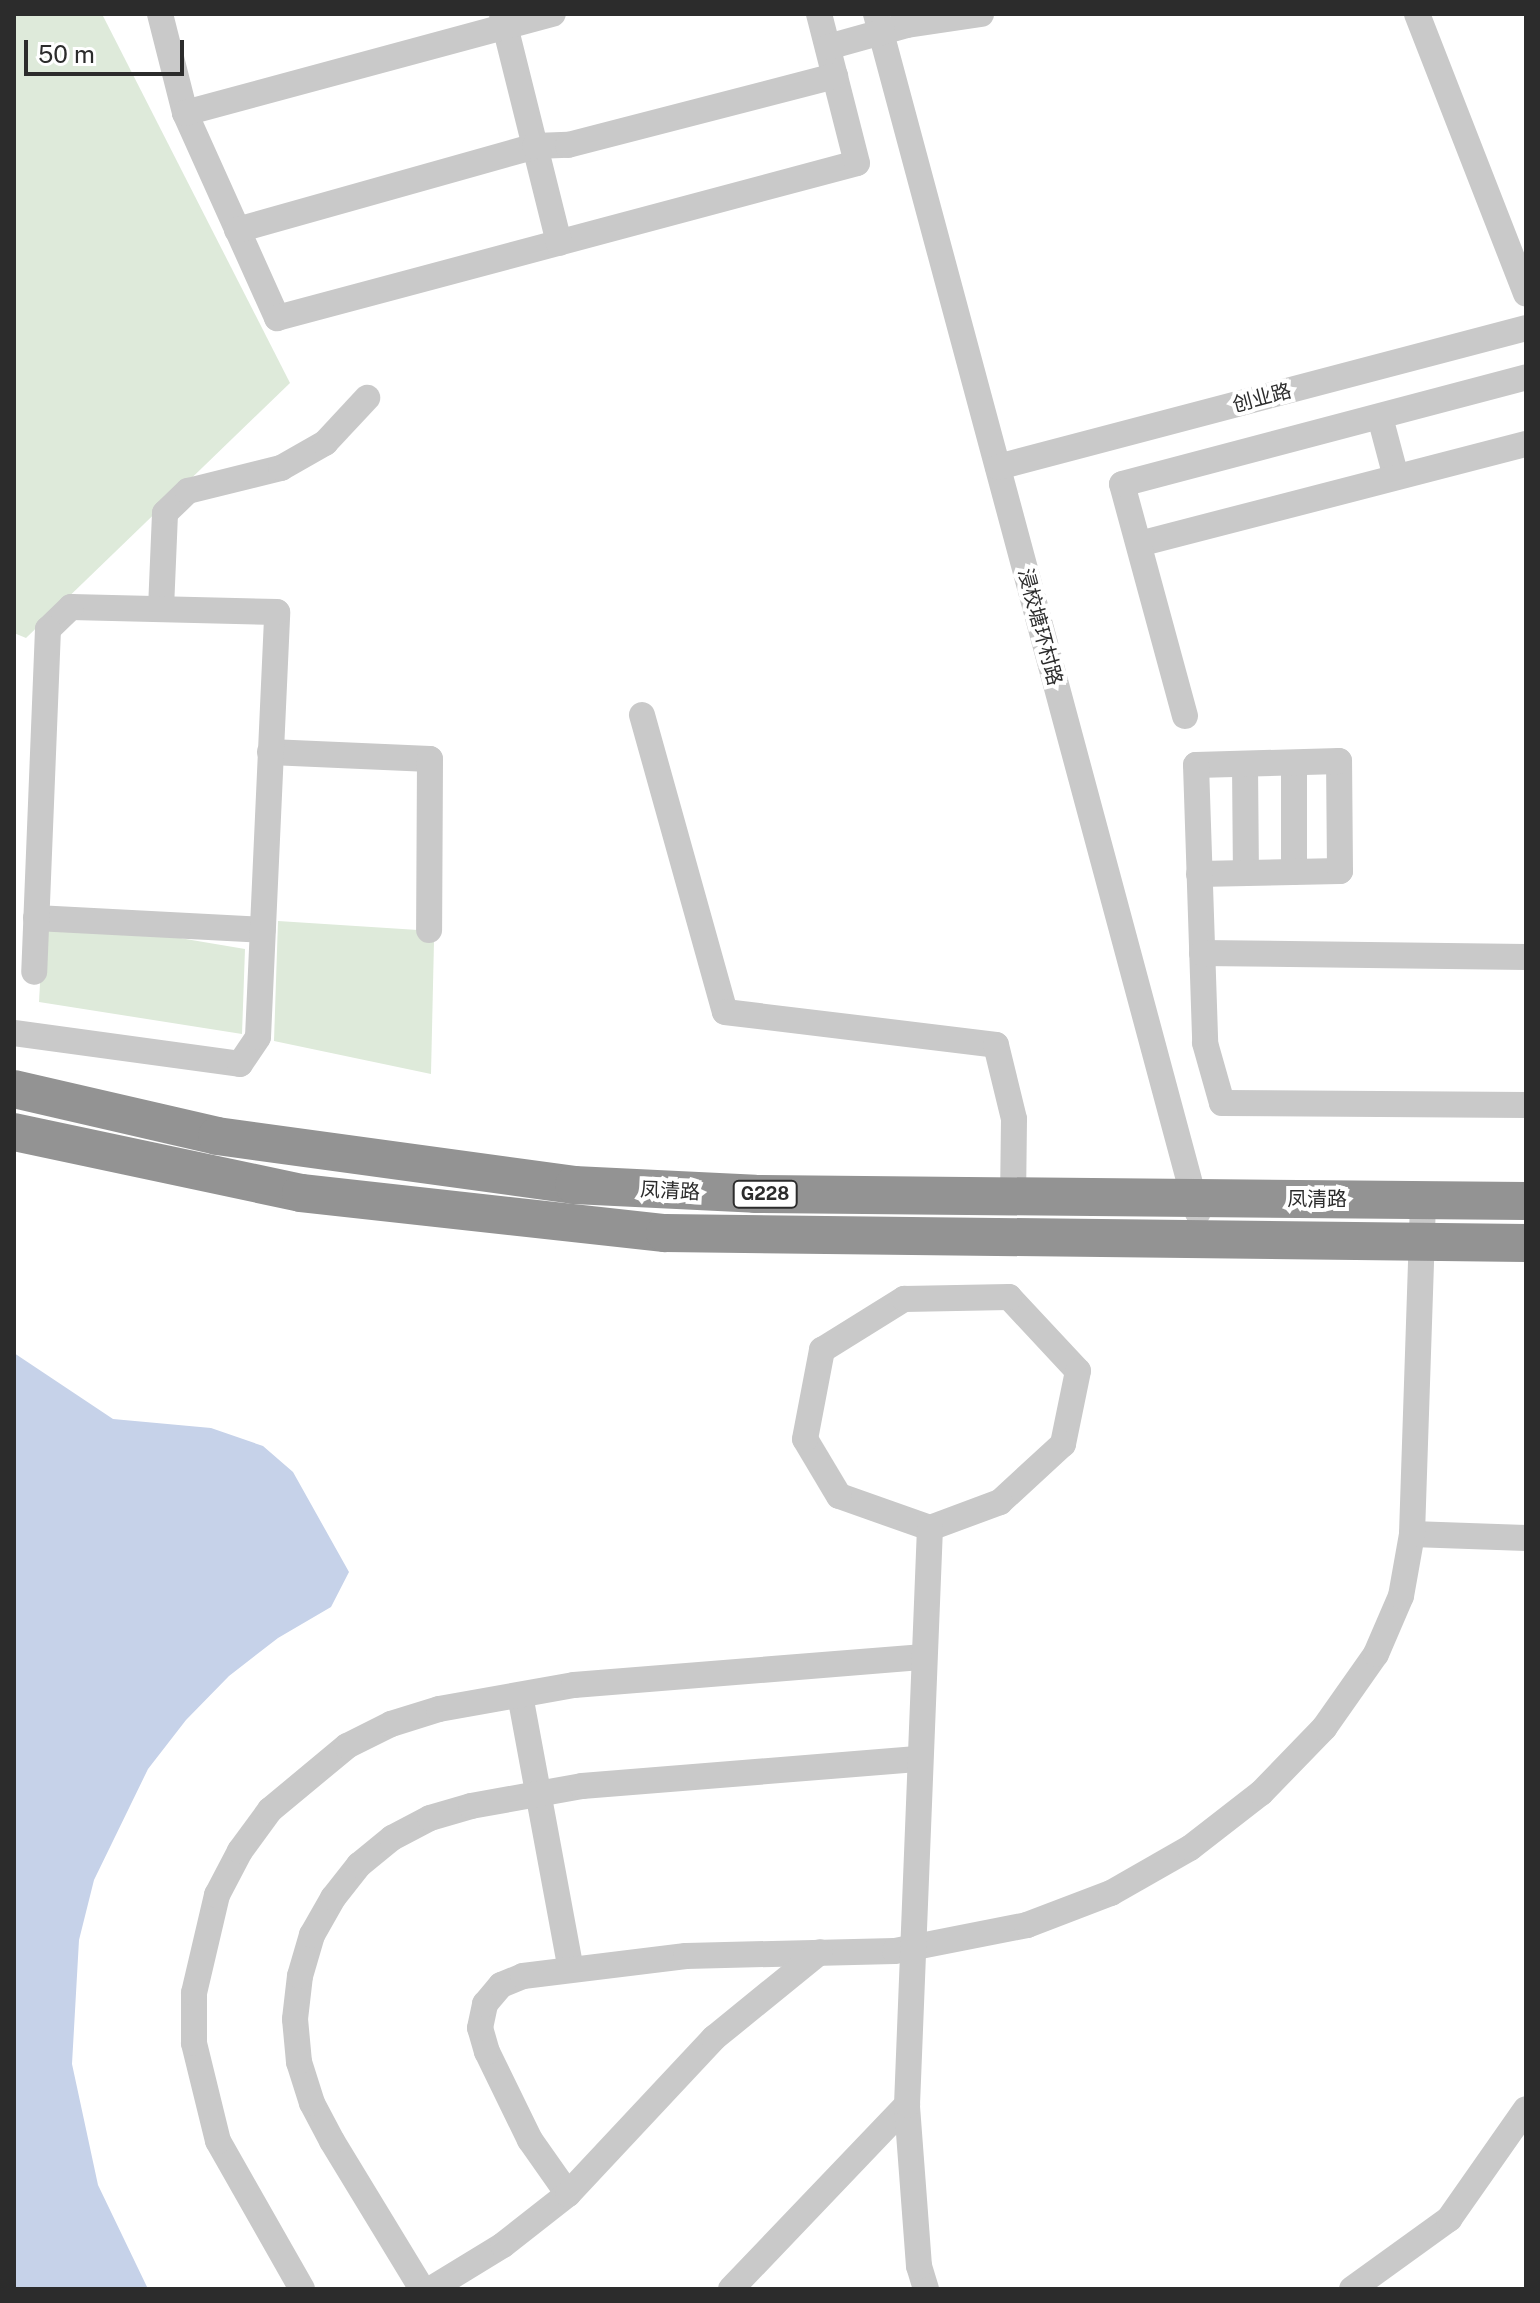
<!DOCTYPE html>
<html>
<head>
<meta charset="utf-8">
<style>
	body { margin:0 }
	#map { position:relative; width:1540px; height:2303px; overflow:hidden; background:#fff; font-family:"Public Sans","Noto Sans SC",sans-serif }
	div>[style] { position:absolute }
	.green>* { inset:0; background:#deeada }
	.water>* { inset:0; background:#c6d2e9 }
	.minor>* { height:26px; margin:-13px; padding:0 13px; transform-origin:13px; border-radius:13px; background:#c9c9c9 }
	.highway>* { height:38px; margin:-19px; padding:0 19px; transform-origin:19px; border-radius:19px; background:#939393 }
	span { translate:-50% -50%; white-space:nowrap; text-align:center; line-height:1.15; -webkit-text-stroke:8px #fff; paint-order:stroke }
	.shield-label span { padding:2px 6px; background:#fff; border:2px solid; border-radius:6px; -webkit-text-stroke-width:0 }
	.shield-label { font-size:18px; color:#2c2c2c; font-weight:700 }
	.street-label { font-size:20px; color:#2c2c2c }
	.frame { position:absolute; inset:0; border:16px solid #2c2c2c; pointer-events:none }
	.scale { position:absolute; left:24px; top:40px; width:160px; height:36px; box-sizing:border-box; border:4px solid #2c2c2c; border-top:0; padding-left:10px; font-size:24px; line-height:28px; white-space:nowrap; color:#2c2c2c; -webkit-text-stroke:6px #fff; paint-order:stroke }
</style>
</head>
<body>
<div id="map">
	<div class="green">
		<i style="clip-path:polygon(14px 14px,102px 14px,290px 383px,26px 638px,14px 633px)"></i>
		<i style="clip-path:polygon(278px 921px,418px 930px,434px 941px,431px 1074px,274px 1041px)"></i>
		<i style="clip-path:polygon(43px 929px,138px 931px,245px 949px,242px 1034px,39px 1002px)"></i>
	</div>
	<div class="water">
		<i style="clip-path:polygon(14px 1353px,113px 1419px,211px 1428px,263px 1446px,293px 1472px,349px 1572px,331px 1607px,278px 1638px,229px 1676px,186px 1720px,148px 1769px,94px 1880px,79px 1940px,72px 2064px,98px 2185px,148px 2289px,14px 2289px)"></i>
	</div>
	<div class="minor">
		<i style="left:160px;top:14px;width:102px;rotate:75.8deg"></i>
		<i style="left:185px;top:113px;width:225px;rotate:65.8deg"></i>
		<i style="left:277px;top:318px;width:600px;rotate:-14.96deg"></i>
		<i style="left:857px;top:163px;width:154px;rotate:-104.3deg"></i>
		<i style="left:502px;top:14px;width:236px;rotate:76deg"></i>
		<i style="left:876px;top:14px;width:1241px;rotate:74.97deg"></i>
		<i style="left:1417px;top:14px;width:300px;rotate:68.7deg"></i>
		<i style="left:828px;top:47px;width:82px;rotate:-15.6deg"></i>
		<i style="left:907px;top:25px;width:75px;rotate:-8.5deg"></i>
		<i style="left:185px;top:113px;width:381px;rotate:-15.1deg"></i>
		<i style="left:237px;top:230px;width:310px;rotate:-15.7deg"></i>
		<i style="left:535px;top:146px;width:33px;rotate:-2deg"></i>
		<i style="left:568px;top:145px;width:276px;rotate:-14.5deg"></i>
		<i style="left:1380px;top:417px;width:62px;rotate:75.1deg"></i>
		<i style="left:998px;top:467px;width:546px;rotate:-14.75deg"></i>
		<i style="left:1139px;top:544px;width:400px;rotate:-14.5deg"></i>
		<i style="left:161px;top:609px;width:96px;rotate:-87.6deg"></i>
		<i style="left:165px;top:513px;width:32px;rotate:-44deg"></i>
		<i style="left:188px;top:491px;width:96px;rotate:-13.9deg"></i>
		<i style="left:281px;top:468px;width:51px;rotate:-29.6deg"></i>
		<i style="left:325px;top:443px;width:62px;rotate:-47deg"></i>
		<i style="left:642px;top:715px;width:308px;rotate:74.4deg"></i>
		<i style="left:725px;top:1012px;width:273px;rotate:6.9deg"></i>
		<i style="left:996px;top:1045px;width:76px;rotate:76.3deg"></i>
		<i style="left:1014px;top:1119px;width:78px;rotate:90.7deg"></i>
		<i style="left:1185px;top:716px;width:240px;rotate:-105.2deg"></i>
		<i style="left:1122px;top:484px;width:418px;rotate:-14.8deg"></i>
		<i style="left:270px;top:752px;width:160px;rotate:2.5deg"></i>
		<i style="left:430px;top:759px;width:171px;rotate:90.3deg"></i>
		<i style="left:1294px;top:763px;width:109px;rotate:90deg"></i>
		<i style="left:1245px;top:764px;width:109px;rotate:89.5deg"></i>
		<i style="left:1199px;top:874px;width:141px;rotate:-1.2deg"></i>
		<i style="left:1340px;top:871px;width:110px;rotate:-90.5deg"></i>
		<i style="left:1339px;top:761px;width:143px;rotate:178.4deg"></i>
		<i style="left:1196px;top:765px;width:278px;rotate:88.1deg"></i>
		<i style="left:1205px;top:1043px;width:62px;rotate:74.2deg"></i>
		<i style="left:1222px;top:1103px;width:304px;rotate:0.4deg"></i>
		<i style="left:36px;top:918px;width:227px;rotate:3deg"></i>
		<i style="left:1202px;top:953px;width:324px;rotate:0.7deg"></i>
		<i style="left:14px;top:1033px;width:228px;rotate:7.8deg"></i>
		<i style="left:240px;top:1064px;width:32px;rotate:-56deg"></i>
		<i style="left:258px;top:1037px;width:425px;rotate:-87.4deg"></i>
		<i style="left:277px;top:612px;width:206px;rotate:-178.6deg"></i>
		<i style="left:71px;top:607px;width:32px;rotate:136deg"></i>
		<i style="left:48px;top:629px;width:343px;rotate:92.3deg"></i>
		<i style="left:1009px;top:1297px;width:101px;rotate:47deg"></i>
		<i style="left:1078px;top:1371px;width:75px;rotate:101.6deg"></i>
		<i style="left:1063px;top:1444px;width:86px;rotate:137.4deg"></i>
		<i style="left:1000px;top:1502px;width:75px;rotate:159.6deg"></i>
		<i style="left:930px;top:1528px;width:96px;rotate:-160.6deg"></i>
		<i style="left:839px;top:1496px;width:66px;rotate:-120.8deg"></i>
		<i style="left:805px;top:1439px;width:91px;rotate:-79.2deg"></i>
		<i style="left:822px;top:1350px;width:97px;rotate:-31.9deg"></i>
		<i style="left:904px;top:1299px;width:105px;rotate:-1.1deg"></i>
		<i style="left:1412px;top:1534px;width:114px;rotate:2deg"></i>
		<i style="left:520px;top:1695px;width:279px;rotate:79.5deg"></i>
		<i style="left:568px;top:2194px;width:66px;rotate:-125.1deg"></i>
		<i style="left:530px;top:2140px;width:98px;rotate:-116deg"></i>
		<i style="left:487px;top:2052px;width:25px;rotate:-106deg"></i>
		<i style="left:480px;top:2028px;width:25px;rotate:-78deg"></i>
		<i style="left:485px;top:2004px;width:25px;rotate:-50deg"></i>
		<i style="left:501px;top:1985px;width:24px;rotate:-22deg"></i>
		<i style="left:523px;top:1976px;width:164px;rotate:-7deg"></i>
		<i style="left:686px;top:1956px;width:209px;rotate:-1.4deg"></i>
		<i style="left:895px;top:1951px;width:135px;rotate:-11.1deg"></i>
		<i style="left:1027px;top:1925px;width:90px;rotate:-20.9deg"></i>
		<i style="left:1111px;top:1893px;width:91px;rotate:-29.7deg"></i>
		<i style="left:1190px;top:1848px;width:90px;rotate:-37.8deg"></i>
		<i style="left:1261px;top:1793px;width:91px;rotate:-45.9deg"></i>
		<i style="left:1324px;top:1728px;width:90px;rotate:-54.9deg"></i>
		<i style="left:1376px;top:1654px;width:63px;rotate:-66.7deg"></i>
		<i style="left:1401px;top:1596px;width:63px;rotate:-79.9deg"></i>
		<i style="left:1412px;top:1534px;width:334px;rotate:-88.1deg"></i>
		<i style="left:302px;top:2289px;width:170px;rotate:-119.6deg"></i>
		<i style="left:218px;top:2141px;width:101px;rotate:-103.8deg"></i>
		<i style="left:194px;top:2043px;width:50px;rotate:-90deg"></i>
		<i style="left:194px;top:1993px;width:101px;rotate:-76.8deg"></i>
		<i style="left:217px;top:1895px;width:50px;rotate:-62.4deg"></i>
		<i style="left:240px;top:1851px;width:51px;rotate:-53.8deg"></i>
		<i style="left:270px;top:1810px;width:100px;rotate:-39.7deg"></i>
		<i style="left:347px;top:1746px;width:49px;rotate:-26.6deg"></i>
		<i style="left:391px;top:1724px;width:50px;rotate:-17.4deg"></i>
		<i style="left:439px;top:1709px;width:137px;rotate:-10.1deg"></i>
		<i style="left:574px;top:1685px;width:351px;rotate:-4.6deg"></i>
		<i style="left:422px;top:2289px;width:173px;rotate:-121.3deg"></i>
		<i style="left:332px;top:2141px;width:43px;rotate:-117.8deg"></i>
		<i style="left:312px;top:2103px;width:43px;rotate:-107.6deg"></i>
		<i style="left:299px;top:2062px;width:43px;rotate:-95.3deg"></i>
		<i style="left:295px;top:2019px;width:43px;rotate:-83.4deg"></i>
		<i style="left:300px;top:1976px;width:43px;rotate:-73.7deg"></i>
		<i style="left:312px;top:1935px;width:43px;rotate:-60.4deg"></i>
		<i style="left:333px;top:1898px;width:42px;rotate:-51.8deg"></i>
		<i style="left:359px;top:1865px;width:43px;rotate:-39.3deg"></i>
		<i style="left:392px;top:1838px;width:43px;rotate:-27.8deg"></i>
		<i style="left:430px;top:1818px;width:43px;rotate:-16.3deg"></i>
		<i style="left:471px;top:1806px;width:113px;rotate:-10.2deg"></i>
		<i style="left:582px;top:1786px;width:339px;rotate:-4.6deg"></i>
		<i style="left:431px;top:2289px;width:84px;rotate:-31.4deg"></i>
		<i style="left:503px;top:2245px;width:83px;rotate:-38.1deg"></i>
		<i style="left:568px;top:2194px;width:214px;rotate:-46.9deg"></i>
		<i style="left:714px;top:2038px;width:136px;rotate:-39.1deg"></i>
		<i style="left:731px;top:2289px;width:255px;rotate:-46.3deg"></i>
		<i style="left:926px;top:2289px;width:24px;rotate:-107deg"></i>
		<i style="left:919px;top:2266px;width:161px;rotate:-94.3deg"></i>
		<i style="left:907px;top:2105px;width:577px;rotate:-87.72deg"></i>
		<i style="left:1352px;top:2289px;width:120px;rotate:-35.8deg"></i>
		<i style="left:1449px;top:2219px;width:134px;rotate:-55deg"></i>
	</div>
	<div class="highway">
		<i style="left:14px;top:1089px;width:208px;rotate:13deg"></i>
		<i style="left:217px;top:1136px;width:360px;rotate:7.8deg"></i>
		<i style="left:574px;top:1185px;width:181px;rotate:2.8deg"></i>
		<i style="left:755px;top:1194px;width:771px;rotate:0.52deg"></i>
		<i style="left:14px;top:1132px;width:293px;rotate:12deg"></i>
		<i style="left:301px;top:1193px;width:366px;rotate:6.3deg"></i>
		<i style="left:665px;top:1233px;width:861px;rotate:0.67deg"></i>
	</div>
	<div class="shield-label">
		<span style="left:765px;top:1194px">G228</span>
	</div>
	<div class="street-label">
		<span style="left:1262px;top:398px;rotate:-15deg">创业路</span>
		<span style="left:1040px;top:627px;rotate:75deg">浸校塘环村路</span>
		<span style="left:670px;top:1191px;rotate:3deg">凤清路</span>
		<span style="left:1317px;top:1199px">凤清路</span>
	</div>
	<div class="frame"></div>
	<div class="scale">50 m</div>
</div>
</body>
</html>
